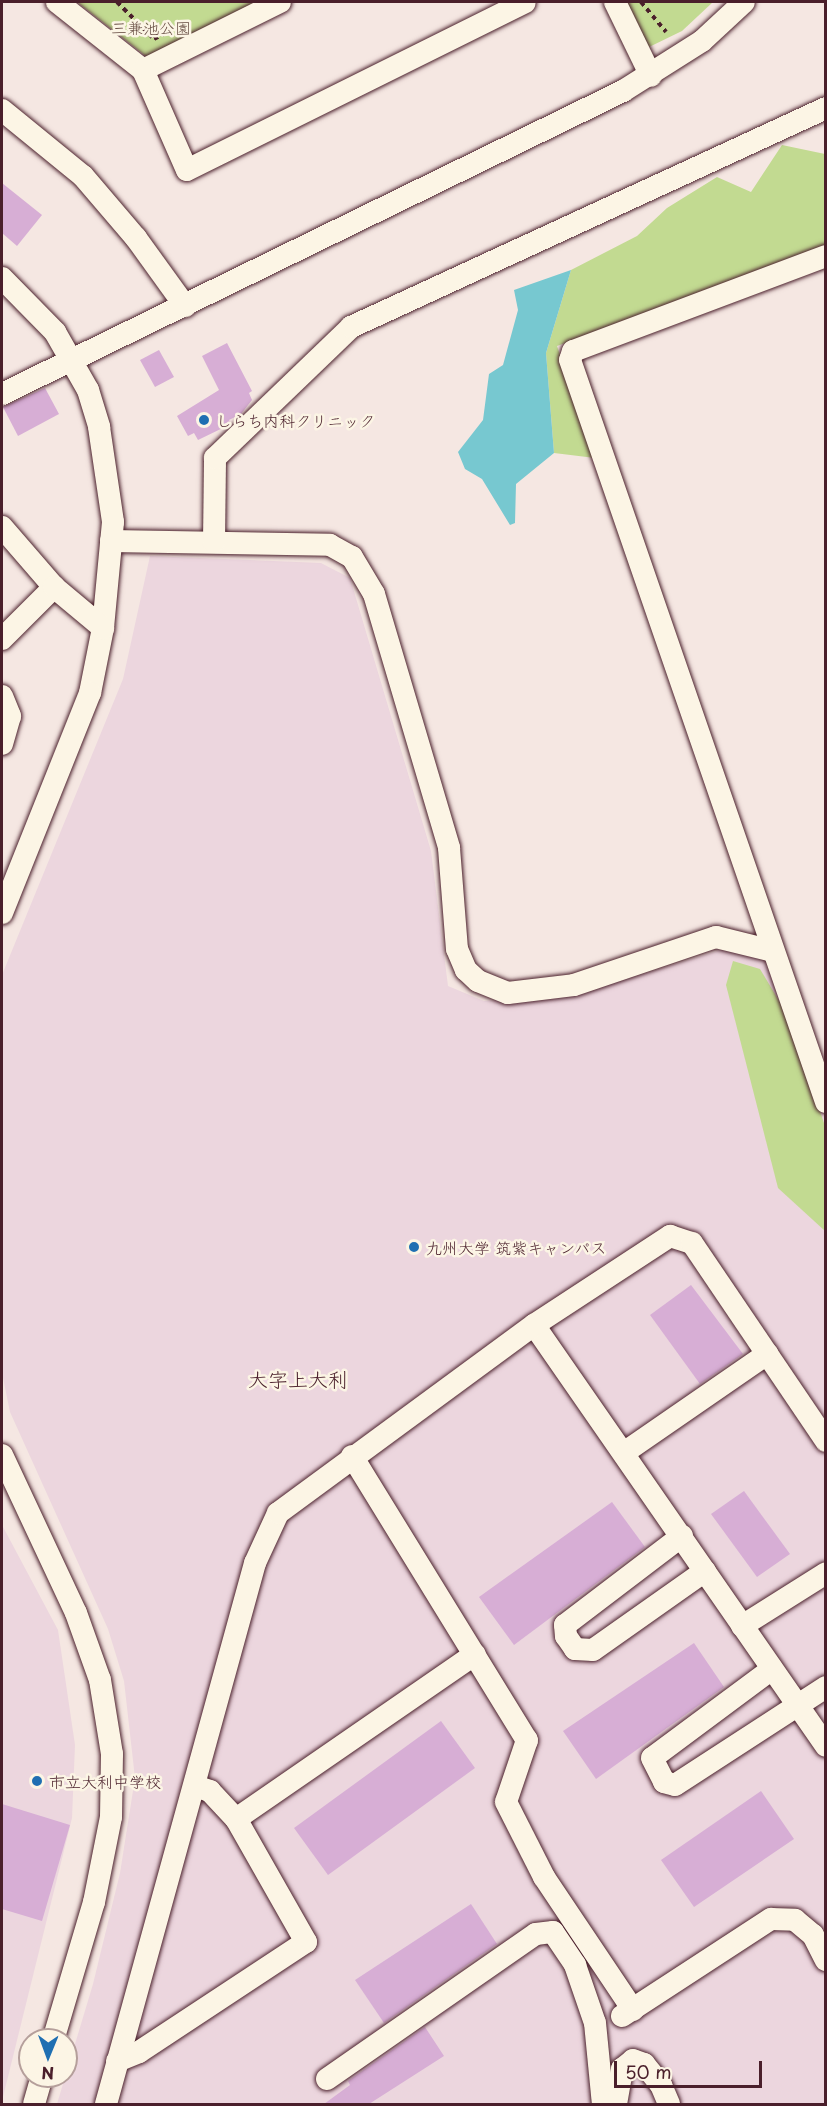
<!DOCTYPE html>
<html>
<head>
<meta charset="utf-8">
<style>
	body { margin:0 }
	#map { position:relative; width:827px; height:2106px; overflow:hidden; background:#f5e7e2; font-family:"Playpen Sans","Klee One",sans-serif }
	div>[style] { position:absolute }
	.built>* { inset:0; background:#ecd6de }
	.green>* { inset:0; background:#c2da91 }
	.water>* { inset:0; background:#77c8d0 }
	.building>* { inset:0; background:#d7aed5 }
	.path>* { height:4px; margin-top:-2px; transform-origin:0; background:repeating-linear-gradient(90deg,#4a1f2b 0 4.5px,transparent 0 9px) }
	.roads { filter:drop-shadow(0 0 2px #4a1f2b) drop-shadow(0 0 2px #4a1f2b) }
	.minor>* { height:22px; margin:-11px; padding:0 11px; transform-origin:11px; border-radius:11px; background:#fcf5e5 }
	.dots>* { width:16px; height:16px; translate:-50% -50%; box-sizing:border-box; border:3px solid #fcf5e5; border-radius:50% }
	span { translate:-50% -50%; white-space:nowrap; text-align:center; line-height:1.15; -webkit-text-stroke:5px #fcf5e5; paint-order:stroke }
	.park-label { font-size:16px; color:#684e44 }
	.poi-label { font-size:16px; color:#4a1f2b }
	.left { translate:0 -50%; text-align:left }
	.quarter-label { font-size:20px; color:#4a1f2b }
	.frame { position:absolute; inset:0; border:3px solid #4a1f2b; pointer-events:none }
	.north { position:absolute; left:18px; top:2028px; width:60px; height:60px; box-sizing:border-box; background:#fcf5e5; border:2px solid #b59f9b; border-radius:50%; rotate:181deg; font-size:16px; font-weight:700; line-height:24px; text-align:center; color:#4a1f2b }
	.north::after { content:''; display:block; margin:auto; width:21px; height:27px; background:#1f6fb2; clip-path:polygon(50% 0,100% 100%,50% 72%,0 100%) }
	.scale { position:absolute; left:614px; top:2061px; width:148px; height:27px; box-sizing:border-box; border:3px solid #4a1f2b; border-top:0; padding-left:8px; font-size:18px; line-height:21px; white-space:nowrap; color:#4a1f2b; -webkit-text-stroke:4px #fcf5e5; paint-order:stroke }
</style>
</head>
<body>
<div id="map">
	<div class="built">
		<i style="clip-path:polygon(150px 556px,321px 563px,350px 578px,431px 851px,448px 986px,484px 1001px,574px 995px,731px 947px,764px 955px,825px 1121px,825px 2104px,57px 2104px,93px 1984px,120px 1873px,135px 1778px,124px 1681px,108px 1629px,10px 1412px,2px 1373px,2px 975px,123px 679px)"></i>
		<i style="clip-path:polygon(2px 1525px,58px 1630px,75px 1745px,72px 1818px,2px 2101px)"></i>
	</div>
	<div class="green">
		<i style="clip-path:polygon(77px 2px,261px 2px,147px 57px)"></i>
		<i style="clip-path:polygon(624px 2px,713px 2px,682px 31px,647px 48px)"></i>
		<i style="clip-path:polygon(782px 145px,825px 154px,825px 247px,557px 346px,595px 458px,554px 453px,546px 353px,571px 270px,637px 236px,667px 208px,717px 177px,751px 192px)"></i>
		<i style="clip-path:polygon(733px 961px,760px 969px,788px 1016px,825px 1126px,825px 1231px,778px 1188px,726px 985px)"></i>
	</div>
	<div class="water">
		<i style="clip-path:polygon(571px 270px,546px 353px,554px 453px,516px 484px,515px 523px,510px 525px,482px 479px,465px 469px,458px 452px,483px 420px,489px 374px,503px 365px,518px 310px,514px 290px)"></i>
	</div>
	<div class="building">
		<i style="clip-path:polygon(2px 183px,42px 215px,17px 246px,2px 233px)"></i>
		<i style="clip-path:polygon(227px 343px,252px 391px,249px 393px,252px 400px,241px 414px,229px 420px,231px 424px,198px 440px,194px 433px,188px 436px,177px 416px,219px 390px,202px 356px)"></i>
		<i style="clip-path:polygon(159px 350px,174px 377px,155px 387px,140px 360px)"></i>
		<i style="clip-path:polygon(45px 388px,59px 414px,18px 436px,3px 407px)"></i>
		<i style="clip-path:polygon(691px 1285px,743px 1354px,700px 1384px,650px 1315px)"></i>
		<i style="clip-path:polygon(744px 1491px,790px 1554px,757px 1577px,711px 1514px)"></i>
		<i style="clip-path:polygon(612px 1502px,645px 1547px,514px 1645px,479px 1597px)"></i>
		<i style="clip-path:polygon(694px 1643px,724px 1687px,596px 1779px,563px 1731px)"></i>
		<i style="clip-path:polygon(441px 1721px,475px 1768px,328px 1875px,294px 1828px)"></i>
		<i style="clip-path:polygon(761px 1791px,794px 1839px,694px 1907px,661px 1860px)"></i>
		<i style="clip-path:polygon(2px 1804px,70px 1825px,42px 1921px,2px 1909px)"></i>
		<i style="clip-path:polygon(471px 1904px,497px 1944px,384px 2023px,355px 1980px)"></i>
		<i style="clip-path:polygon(425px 2027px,444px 2056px,369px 2104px,324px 2104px,350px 2085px,348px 2081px)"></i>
	</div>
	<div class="path">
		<i style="left:117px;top:2px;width:52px;rotate:45deg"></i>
		<i style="left:154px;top:39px;width:16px;rotate:-27deg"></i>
		<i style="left:641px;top:2px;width:39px;rotate:50deg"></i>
	</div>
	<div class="roads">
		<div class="minor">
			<i style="left:57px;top:2px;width:110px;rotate:38.3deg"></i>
			<i style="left:143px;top:70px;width:109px;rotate:66.3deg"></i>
			<i style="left:187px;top:170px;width:377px;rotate:-26.4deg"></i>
			<i style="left:615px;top:2px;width:82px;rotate:64.1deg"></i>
			<i style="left:143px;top:70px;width:153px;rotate:-26.4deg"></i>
			<i style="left:2px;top:110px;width:104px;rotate:39.2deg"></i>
			<i style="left:83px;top:176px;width:82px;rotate:49.5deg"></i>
			<i style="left:136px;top:238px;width:84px;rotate:54.2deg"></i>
			<i style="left:826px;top:256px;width:270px;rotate:159.4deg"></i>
			<i style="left:573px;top:351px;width:9px;rotate:108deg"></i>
			<i style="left:570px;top:360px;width:785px;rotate:70.96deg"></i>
			<i style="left:2px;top:278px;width:76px;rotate:45.5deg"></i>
			<i style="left:55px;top:332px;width:67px;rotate:60.4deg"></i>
			<i style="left:88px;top:390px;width:39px;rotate:73deg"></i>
			<i style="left:99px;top:427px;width:96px;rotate:81.6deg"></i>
			<i style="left:113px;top:522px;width:106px;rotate:95.4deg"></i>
			<i style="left:103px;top:628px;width:66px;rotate:101.3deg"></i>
			<i style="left:90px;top:693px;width:237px;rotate:111.8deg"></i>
			<i style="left:2px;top:394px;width:691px;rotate:-26.01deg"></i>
			<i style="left:623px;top:91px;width:93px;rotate:-32.3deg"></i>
			<i style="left:702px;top:41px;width:57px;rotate:-42.9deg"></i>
			<i style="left:2px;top:527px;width:79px;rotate:49.1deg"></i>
			<i style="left:111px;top:541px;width:219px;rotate:1deg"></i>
			<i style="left:330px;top:545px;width:25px;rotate:29deg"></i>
			<i style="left:352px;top:557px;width:43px;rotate:59.3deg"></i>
			<i style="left:374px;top:594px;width:265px;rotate:73.5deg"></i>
			<i style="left:449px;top:848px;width:101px;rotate:85.5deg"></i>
			<i style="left:457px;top:949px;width:23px;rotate:67deg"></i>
			<i style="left:466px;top:970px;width:16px;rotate:43deg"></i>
			<i style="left:478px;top:981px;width:32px;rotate:22deg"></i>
			<i style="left:508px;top:993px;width:66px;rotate:-6.9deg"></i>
			<i style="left:574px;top:985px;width:150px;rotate:-18.7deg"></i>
			<i style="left:716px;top:937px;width:59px;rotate:13.8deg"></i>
			<i style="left:214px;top:542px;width:84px;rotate:-89.3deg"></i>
			<i style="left:215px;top:458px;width:189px;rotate:-43.9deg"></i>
			<i style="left:351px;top:327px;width:523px;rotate:-24.75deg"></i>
			<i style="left:2px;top:639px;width:74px;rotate:-45deg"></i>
			<i style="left:54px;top:587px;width:64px;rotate:39.9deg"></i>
			<i style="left:2px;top:696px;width:22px;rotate:68deg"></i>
			<i style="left:10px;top:716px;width:29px;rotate:106deg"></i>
			<i style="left:534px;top:1325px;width:512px;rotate:55.26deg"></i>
			<i style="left:625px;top:1452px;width:173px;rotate:-34.6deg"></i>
			<i style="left:2px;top:1455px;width:174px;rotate:64.9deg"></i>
			<i style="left:76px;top:1613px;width:71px;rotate:70.3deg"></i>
			<i style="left:100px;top:1680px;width:75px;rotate:80.8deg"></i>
			<i style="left:112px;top:1754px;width:63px;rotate:90.9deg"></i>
			<i style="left:111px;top:1817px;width:87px;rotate:101.3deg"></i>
			<i style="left:94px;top:1902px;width:144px;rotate:106.5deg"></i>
			<i style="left:352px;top:1456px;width:334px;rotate:58.4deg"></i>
			<i style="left:527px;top:1740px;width:65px;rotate:108.7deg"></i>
			<i style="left:506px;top:1802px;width:84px;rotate:63.1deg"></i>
			<i style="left:544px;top:1877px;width:160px;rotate:56.2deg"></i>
			<i style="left:682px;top:1536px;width:147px;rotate:142.7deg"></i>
			<i style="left:565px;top:1625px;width:11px;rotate:85deg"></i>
			<i style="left:566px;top:1636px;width:16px;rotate:55deg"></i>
			<i style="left:575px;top:1649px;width:18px;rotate:3deg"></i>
			<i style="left:593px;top:1650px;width:137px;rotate:-35.2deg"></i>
			<i style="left:742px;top:1626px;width:99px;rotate:-32.2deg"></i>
			<i style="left:772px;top:1669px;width:149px;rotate:143.4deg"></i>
			<i style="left:652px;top:1758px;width:27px;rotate:63deg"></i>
			<i style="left:664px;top:1782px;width:11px;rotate:15deg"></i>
			<i style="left:675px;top:1785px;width:180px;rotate:-33deg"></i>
			<i style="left:236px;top:1819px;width:290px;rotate:-34.6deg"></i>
			<i style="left:622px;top:2016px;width:178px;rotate:-33.1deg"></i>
			<i style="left:771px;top:1919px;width:24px;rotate:2deg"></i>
			<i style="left:795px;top:1920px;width:23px;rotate:40deg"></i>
			<i style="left:813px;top:1935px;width:28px;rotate:63deg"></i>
			<i style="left:117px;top:2061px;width:24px;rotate:-22deg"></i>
			<i style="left:139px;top:2052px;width:200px;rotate:-33.4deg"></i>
			<i style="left:306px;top:1942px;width:142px;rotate:-119.6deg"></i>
			<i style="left:236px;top:1819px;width:38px;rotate:-133deg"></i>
			<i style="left:210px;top:1791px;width:16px;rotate:-162deg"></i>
			<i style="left:327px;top:2079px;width:254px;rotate:-34.8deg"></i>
			<i style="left:536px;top:1934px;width:17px;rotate:-7deg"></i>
			<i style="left:553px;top:1932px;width:40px;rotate:56deg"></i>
			<i style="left:575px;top:1965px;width:61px;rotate:71deg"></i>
			<i style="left:595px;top:2023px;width:81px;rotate:84.4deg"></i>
			<i style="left:34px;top:2104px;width:29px;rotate:-74deg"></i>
			<i style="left:106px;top:2104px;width:561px;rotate:-74.6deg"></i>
			<i style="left:255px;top:1563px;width:55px;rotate:-65.3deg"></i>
			<i style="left:278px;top:1513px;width:318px;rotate:-36.3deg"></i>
			<i style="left:534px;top:1325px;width:163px;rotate:-33.2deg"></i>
			<i style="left:670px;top:1236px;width:23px;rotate:18deg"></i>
			<i style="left:692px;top:1243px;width:239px;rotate:55.9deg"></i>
			<i style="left:616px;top:2104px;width:36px;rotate:-80deg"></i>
			<i style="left:622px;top:2069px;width:14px;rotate:-39deg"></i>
			<i style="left:633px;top:2060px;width:12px;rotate:20deg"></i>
			<i style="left:644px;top:2064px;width:27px;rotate:51deg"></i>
			<i style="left:661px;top:2085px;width:21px;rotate:67deg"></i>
		</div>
	</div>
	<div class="dots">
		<i style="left:204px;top:420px;background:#1f6fb2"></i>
		<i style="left:414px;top:1247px;background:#1f6fb2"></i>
		<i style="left:37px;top:1781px;background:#1f6fb2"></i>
	</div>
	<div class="park-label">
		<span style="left:151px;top:27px">三兼池公園</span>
	</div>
	<div class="poi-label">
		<span class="left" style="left:216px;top:420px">しらち内科クリニック</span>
		<span class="left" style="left:426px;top:1247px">九州大学 筑紫キャンパス</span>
		<span class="left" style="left:49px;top:1781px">市立大利中学校</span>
	</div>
	<div class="quarter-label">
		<span style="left:298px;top:1379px">大字上大利</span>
	</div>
	<div class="frame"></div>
	<div class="north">N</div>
	<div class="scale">50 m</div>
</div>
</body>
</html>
